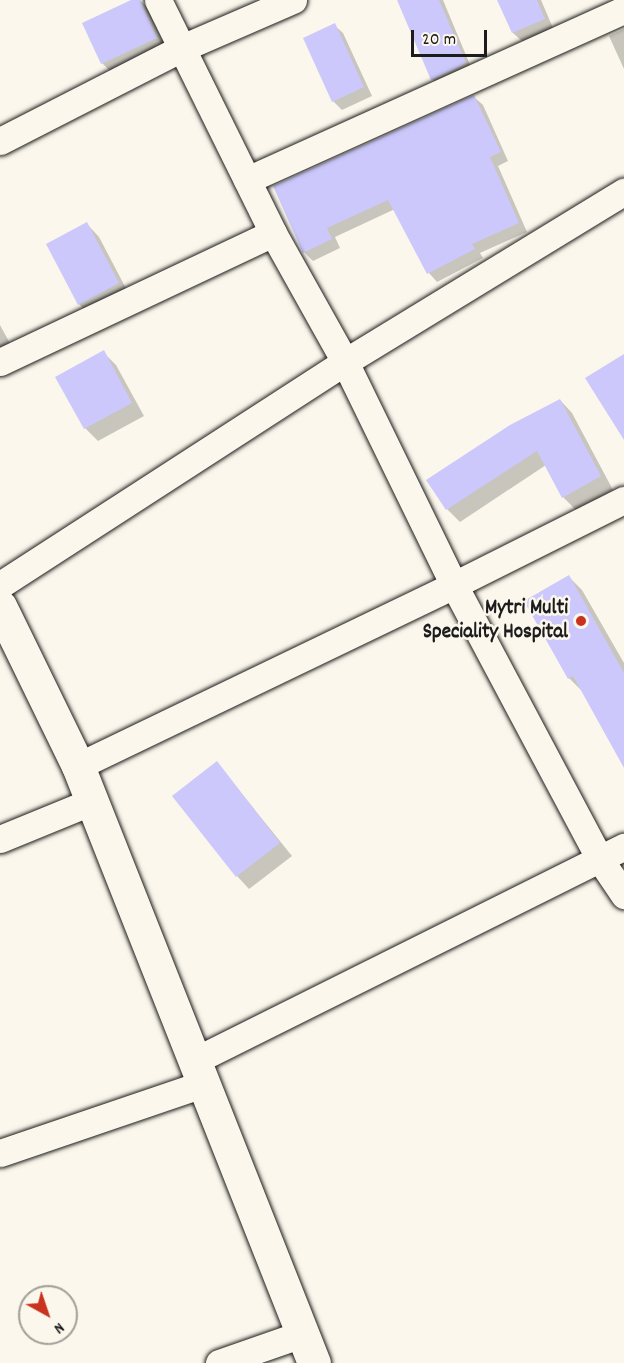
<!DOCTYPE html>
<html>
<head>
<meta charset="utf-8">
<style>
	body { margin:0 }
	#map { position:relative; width:624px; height:1363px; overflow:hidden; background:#fbf7ec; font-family:Dekko,sans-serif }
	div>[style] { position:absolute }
	.shadow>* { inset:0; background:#0003 }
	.building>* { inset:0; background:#ccc8fb }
	.roads { filter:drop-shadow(0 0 2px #1c1c1c) drop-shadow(0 0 2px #1c1c1c) }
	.street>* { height:27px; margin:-13.5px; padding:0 13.5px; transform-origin:13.5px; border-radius:13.5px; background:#fbf7ec }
	.secondary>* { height:33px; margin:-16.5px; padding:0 16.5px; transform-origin:16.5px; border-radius:16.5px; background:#fbf7ec }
	.dots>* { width:16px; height:16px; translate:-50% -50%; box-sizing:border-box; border:3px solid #fbf7ec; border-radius:50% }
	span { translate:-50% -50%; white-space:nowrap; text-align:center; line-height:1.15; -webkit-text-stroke:5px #fbf7ec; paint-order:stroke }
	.poi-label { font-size:21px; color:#1c1c1c; font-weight:700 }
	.right { translate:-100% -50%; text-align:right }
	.north { position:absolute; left:18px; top:1285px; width:60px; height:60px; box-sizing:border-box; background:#fbf7ec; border:2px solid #a29f99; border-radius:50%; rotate:140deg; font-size:16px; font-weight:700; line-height:24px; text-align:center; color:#1c1c1c }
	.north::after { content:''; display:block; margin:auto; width:21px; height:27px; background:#c8321e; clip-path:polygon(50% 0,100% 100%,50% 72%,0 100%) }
	.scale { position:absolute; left:411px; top:30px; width:76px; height:27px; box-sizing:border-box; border:3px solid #1c1c1c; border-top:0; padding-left:8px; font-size:18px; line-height:21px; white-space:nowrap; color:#1c1c1c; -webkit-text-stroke:4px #fbf7ec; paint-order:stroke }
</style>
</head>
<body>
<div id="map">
	<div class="shadow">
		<i style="clip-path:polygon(135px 0,140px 0,147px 7px,165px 47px,111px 72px,102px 63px)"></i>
		<i style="clip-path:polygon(399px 0,443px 0,473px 72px,441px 88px,432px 79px)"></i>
		<i style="clip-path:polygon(499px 0,541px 0,553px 28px,522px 41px,513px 33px)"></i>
		<i style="clip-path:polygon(334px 25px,343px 33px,372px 96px,342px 110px,333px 101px)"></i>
		<i style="clip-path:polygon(624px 29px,624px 69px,609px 36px)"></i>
		<i style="clip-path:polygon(474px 97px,483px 105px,508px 161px,498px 166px,527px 232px,480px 253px,483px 258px,437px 282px,429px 273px,395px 209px,335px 237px,340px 248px,313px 261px,304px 252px,275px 186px)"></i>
		<i style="clip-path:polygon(87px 224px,99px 237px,130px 296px,92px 317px,79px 304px)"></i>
		<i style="clip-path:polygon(0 325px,12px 347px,0 354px)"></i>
		<i style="clip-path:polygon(103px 352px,116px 365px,144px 416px,98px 441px,85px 428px)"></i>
		<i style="clip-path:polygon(560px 400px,572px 413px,613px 490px,576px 510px,563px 497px,546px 465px,460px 522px,447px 509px)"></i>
		<i style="clip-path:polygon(569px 577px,582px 590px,624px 663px,624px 765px,582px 691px,569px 678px,526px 602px)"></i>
		<i style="clip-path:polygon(217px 763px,292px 856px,249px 889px,237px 876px)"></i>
	</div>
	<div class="building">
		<i style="clip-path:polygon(131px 0,140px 0,157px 38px,101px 64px,82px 23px)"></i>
		<i style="clip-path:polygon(397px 0,439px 0,466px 63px,431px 80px)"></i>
		<i style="clip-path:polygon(497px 0,537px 0,545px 19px,512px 33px)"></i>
		<i style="clip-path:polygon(335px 23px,364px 87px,332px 102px,303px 38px)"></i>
		<i style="clip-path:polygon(474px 95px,501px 152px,490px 157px,519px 223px,472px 244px,475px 249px,427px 274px,388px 200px,327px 228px,332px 239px,303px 253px,273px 186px)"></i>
		<i style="clip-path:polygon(87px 222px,119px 283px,78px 305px,46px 244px)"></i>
		<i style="clip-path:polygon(104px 350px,132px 403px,84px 429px,55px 377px)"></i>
		<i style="clip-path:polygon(624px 354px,624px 440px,585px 378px)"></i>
		<i style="clip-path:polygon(560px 399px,601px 476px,562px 498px,537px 451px,446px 510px,426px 480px,510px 425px)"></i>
		<i style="clip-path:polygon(569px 575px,624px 673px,624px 768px,573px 676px,568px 679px,524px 601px)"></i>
		<i style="clip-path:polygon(217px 761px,280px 843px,236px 877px,172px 796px)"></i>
	</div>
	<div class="roads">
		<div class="street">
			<i style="left:158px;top:0;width:260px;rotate:63.7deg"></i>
			<i style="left:273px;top:233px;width:148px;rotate:60.8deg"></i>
			<i style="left:345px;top:362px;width:248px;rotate:64deg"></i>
			<i style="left:454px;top:585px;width:309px;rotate:62deg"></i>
			<i style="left:599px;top:858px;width:45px;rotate:56deg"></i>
			<i style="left:0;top:141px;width:204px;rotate:-27.1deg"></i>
			<i style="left:182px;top:48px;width:121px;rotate:-23.4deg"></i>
			<i style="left:247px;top:180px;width:414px;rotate:-24.3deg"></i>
			<i style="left:0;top:362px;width:302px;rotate:-25.3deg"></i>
			<i style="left:0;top:585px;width:411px;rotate:-32.9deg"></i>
			<i style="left:345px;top:362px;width:327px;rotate:-31.4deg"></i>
			<i style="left:78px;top:766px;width:417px;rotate:-25.7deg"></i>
			<i style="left:454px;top:585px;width:190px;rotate:-26.6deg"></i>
			<i style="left:0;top:839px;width:97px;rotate:-22.3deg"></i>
			<i style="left:196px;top:1060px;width:478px;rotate:-26.5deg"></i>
			<i style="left:0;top:1153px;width:214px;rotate:-18.8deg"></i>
			<i style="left:219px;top:1363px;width:88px;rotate:-19.3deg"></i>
		</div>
		<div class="secondary">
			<i style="left:0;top:606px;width:178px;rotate:64deg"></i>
			<i style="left:78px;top:766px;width:642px;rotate:68.43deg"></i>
		</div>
	</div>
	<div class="dots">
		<i style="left:581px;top:621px;background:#c8321e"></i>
	</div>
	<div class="poi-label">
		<span class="right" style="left:568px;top:621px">Mytri Multi<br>Speciality Hospital</span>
	</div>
	<div class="north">N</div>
	<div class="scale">20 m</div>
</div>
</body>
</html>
